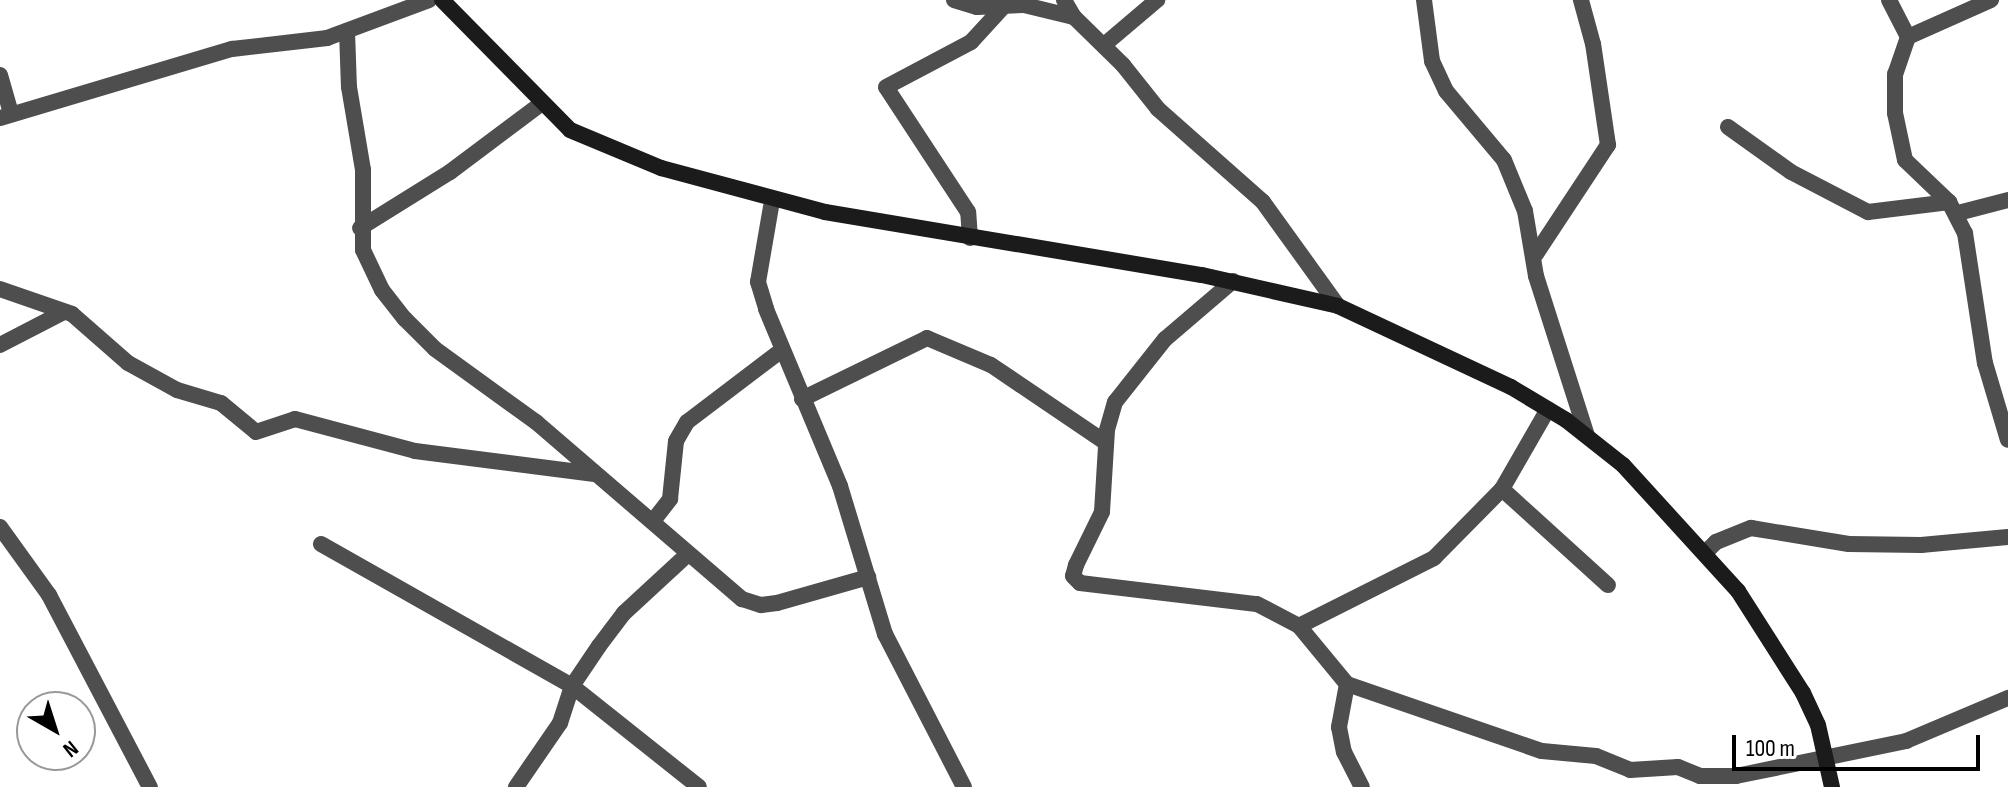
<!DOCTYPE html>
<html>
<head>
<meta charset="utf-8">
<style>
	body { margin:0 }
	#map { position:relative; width:2008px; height:787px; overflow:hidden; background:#fff; font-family:"Sofia Sans Condensed",sans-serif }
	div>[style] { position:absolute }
	.street>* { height:16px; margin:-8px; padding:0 8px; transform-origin:8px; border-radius:8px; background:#4e4e4e }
	.secondary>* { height:16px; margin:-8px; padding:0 8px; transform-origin:8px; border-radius:8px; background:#1b1b1b }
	span { translate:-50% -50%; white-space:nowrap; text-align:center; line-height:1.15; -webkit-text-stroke:6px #fff; paint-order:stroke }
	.north { position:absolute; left:16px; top:691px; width:80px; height:80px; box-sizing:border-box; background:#fff; border:2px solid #999; border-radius:50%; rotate:141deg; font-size:22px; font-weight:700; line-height:32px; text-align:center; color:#000 }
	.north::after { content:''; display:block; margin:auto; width:28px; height:36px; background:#000; clip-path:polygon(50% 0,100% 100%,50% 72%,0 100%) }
	.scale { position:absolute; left:1732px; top:735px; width:248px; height:36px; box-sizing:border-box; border:4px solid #000; border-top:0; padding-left:10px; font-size:24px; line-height:28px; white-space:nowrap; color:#000; -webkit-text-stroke:6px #fff; paint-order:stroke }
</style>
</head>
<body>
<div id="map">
	<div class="street">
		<i style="left:954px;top:0;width:24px;rotate:17deg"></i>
		<i style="left:977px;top:7px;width:47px;rotate:-2.4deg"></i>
		<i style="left:1024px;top:5px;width:51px;rotate:13.5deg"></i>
		<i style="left:1064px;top:0;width:20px;rotate:60deg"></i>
		<i style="left:1074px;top:17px;width:69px;rotate:44.4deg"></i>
		<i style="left:1123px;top:65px;width:56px;rotate:51.5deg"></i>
		<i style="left:1158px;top:109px;width:140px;rotate:41.5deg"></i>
		<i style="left:1263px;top:202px;width:128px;rotate:54.2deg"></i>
		<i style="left:1424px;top:0;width:62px;rotate:82.5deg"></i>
		<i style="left:1432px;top:61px;width:33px;rotate:65deg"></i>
		<i style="left:1446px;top:91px;width:90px;rotate:50deg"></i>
		<i style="left:1504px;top:160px;width:55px;rotate:67.6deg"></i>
		<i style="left:1525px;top:211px;width:66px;rotate:80.4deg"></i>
		<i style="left:1536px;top:276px;width:168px;rotate:72.3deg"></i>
		<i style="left:1889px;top:0;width:42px;rotate:62.8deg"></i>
		<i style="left:1991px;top:0;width:91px;rotate:156deg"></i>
		<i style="left:1908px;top:37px;width:39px;rotate:109deg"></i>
		<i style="left:1895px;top:74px;width:39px;rotate:90deg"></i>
		<i style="left:1895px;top:113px;width:48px;rotate:78deg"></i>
		<i style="left:1905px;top:160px;width:61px;rotate:43.7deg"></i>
		<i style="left:1949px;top:202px;width:35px;rotate:63deg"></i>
		<i style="left:1965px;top:233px;width:132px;rotate:81.3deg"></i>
		<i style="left:1985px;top:363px;width:80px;rotate:73.4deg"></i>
		<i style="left:347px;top:31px;width:56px;rotate:88deg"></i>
		<i style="left:349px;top:87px;width:84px;rotate:80.4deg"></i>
		<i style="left:363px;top:170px;width:80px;rotate:90deg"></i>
		<i style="left:363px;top:250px;width:44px;rotate:64.6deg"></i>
		<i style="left:382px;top:290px;width:37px;rotate:52deg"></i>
		<i style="left:405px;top:319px;width:42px;rotate:45deg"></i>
		<i style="left:435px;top:349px;width:125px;rotate:35.9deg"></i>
		<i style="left:536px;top:422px;width:272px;rotate:40.7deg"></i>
		<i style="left:742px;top:599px;width:20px;rotate:18deg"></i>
		<i style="left:761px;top:605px;width:16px;rotate:-7deg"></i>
		<i style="left:777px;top:603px;width:95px;rotate:-15.9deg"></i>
		<i style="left:1104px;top:45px;width:70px;rotate:-40.3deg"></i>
		<i style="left:0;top:75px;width:40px;rotate:74deg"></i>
		<i style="left:0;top:118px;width:242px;rotate:-16.6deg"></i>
		<i style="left:232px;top:49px;width:96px;rotate:-6.6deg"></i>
		<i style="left:327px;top:38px;width:109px;rotate:-20.4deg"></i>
		<i style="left:1728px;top:127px;width:77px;rotate:35.5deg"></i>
		<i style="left:1791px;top:172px;width:87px;rotate:27.5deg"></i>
		<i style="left:1868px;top:212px;width:82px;rotate:-7deg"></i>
		<i style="left:772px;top:201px;width:82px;rotate:99.8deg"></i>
		<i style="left:758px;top:282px;width:28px;rotate:73deg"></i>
		<i style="left:766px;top:309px;width:192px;rotate:67.3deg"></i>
		<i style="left:840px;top:486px;width:155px;rotate:73.1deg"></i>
		<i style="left:885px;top:634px;width:172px;rotate:62.7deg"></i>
		<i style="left:1958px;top:213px;width:52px;rotate:-14.6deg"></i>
		<i style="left:360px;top:228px;width:106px;rotate:-31.9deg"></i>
		<i style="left:450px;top:172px;width:114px;rotate:-36.8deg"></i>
		<i style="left:970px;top:238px;width:26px;rotate:-94deg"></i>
		<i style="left:968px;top:212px;width:149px;rotate:-123.3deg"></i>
		<i style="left:886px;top:87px;width:96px;rotate:-27.9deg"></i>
		<i style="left:971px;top:42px;width:50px;rotate:-47.4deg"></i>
		<i style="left:1536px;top:254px;width:131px;rotate:-56.6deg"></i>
		<i style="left:1608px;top:145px;width:102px;rotate:-98.4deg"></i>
		<i style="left:1593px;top:44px;width:46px;rotate:-105.3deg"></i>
		<i style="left:1233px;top:281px;width:89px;rotate:139.5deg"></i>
		<i style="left:1165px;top:339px;width:80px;rotate:128.4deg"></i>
		<i style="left:1115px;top:402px;width:29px;rotate:106deg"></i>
		<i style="left:1107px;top:430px;width:82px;rotate:93.5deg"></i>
		<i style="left:1102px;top:512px;width:59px;rotate:116.1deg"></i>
		<i style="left:1076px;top:565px;width:11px;rotate:105deg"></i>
		<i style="left:1073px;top:576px;width:10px;rotate:45deg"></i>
		<i style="left:1080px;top:583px;width:178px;rotate:6.8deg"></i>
		<i style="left:1257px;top:604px;width:47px;rotate:27.6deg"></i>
		<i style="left:1299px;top:626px;width:75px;rotate:50.4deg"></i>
		<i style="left:1347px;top:684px;width:206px;rotate:19deg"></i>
		<i style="left:1542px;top:751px;width:54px;rotate:5.3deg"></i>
		<i style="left:1596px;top:756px;width:37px;rotate:22deg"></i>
		<i style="left:1630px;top:770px;width:48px;rotate:-3.6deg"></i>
		<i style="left:1678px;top:767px;width:24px;rotate:22deg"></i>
		<i style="left:1700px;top:776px;width:36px"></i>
		<i style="left:1736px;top:776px;width:174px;rotate:-11.6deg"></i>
		<i style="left:1906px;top:741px;width:111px;rotate:-22.9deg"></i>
		<i style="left:0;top:289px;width:76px;rotate:19.1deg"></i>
		<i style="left:72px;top:314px;width:74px;rotate:41.2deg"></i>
		<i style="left:128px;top:363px;width:56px;rotate:28.9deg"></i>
		<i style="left:177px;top:390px;width:46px;rotate:16.5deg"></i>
		<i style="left:221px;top:403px;width:45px;rotate:39.6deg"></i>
		<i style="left:256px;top:432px;width:41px;rotate:-18.4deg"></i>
		<i style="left:295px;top:419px;width:124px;rotate:14.9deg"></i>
		<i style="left:415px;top:451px;width:181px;rotate:7.3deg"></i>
		<i style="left:0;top:345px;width:72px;rotate:-27.3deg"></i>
		<i style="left:802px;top:399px;width:139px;rotate:-26deg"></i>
		<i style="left:927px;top:338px;width:69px;rotate:22.9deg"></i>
		<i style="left:991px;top:365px;width:139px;rotate:34.1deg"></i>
		<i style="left:1502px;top:489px;width:143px;rotate:42.2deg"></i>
		<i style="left:653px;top:521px;width:28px;rotate:-52deg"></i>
		<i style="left:670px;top:499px;width:58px;rotate:-84.1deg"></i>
		<i style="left:676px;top:441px;width:22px;rotate:-60deg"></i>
		<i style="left:687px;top:422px;width:119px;rotate:-37.2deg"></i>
		<i style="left:0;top:527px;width:84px;rotate:54.2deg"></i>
		<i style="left:49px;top:595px;width:217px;rotate:62.3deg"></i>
		<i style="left:321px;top:544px;width:288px;rotate:29.5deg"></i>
		<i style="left:572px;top:686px;width:162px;rotate:38.5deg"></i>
		<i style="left:1705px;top:553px;width:16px;rotate:-45deg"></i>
		<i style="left:1716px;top:542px;width:38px;rotate:-22deg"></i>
		<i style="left:1751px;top:528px;width:99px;rotate:9.3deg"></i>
		<i style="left:1849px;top:544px;width:72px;rotate:0.8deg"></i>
		<i style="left:1921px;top:545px;width:87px;rotate:-5.3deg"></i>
		<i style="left:1299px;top:626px;width:151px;rotate:-26.7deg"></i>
		<i style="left:1434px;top:558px;width:97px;rotate:-45.4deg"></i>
		<i style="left:1502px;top:489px;width:92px;rotate:-60.1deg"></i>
		<i style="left:1347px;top:684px;width:44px;rotate:100.5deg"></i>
		<i style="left:1339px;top:727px;width:25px;rotate:79deg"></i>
		<i style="left:1344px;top:752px;width:39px;rotate:63deg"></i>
		<i style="left:516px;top:787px;width:78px;rotate:-55.5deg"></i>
		<i style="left:560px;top:723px;width:39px;rotate:-72deg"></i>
		<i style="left:572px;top:686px;width:48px;rotate:-56deg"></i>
		<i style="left:599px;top:646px;width:41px;rotate:-52.9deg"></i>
		<i style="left:624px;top:613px;width:87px;rotate:-42.7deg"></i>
	</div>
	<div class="secondary">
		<i style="left:442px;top:0;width:182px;rotate:45.4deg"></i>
		<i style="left:570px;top:130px;width:99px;rotate:22.7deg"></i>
		<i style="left:661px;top:168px;width:170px;rotate:15deg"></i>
		<i style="left:825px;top:212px;width:382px;rotate:9.5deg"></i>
		<i style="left:1202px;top:275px;width:139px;rotate:12.8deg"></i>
		<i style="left:1338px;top:306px;width:191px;rotate:25.1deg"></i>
		<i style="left:1511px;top:387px;width:64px;rotate:31deg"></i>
		<i style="left:1566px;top:420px;width:73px;rotate:38.3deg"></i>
		<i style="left:1623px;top:465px;width:171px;rotate:47.6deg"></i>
		<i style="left:1738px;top:591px;width:121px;rotate:57.5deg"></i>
		<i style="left:1803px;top:693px;width:35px;rotate:65deg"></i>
		<i style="left:1818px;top:725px;width:64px;rotate:77.3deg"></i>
	</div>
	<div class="north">N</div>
	<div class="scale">100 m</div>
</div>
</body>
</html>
